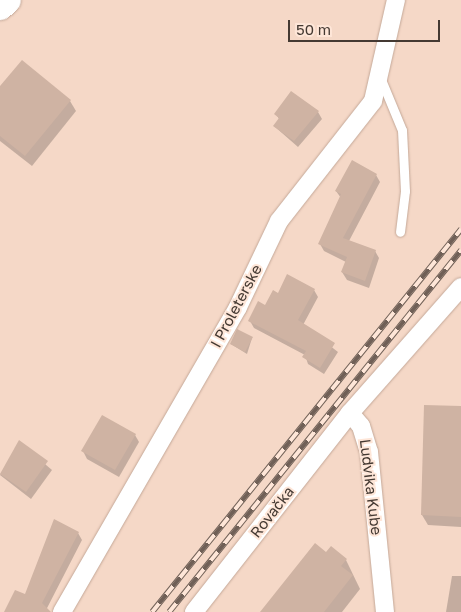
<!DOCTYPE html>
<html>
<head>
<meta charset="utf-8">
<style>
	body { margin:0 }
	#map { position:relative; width:461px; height:612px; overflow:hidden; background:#f5d8c7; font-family:"Golos Text",sans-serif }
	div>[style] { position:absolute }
	.shadow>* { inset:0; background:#0003 }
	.building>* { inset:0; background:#cfb3a3 }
	.roads { filter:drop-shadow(0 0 1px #c4a898) drop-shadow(0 0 1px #c4a898) }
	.lane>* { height:9px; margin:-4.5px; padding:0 4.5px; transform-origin:4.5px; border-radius:4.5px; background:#fff }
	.street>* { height:18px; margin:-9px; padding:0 9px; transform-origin:9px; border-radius:9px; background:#fff }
	.primary>* { height:28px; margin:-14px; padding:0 14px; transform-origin:14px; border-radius:14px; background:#fff }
	.rail>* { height:5.5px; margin-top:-2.75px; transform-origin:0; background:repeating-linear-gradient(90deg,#fee6d8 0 11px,#706057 0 22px); box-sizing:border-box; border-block:1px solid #706057 }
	span { translate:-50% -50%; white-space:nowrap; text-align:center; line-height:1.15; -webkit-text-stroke:4px #fee6d8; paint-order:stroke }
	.street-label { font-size:15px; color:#443932 }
	.scale { position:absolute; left:288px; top:20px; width:152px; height:22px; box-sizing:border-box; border:2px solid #443932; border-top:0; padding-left:6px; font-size:15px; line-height:18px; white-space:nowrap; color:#443932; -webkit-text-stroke:4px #fee6d8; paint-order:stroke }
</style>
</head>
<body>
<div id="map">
	<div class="shadow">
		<i style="clip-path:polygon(0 88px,70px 101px,76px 111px,32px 166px,0 141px)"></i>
		<i style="clip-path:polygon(318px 112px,322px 119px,298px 147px,274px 126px,279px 119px,276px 114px)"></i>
		<i style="clip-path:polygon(376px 175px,380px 182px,349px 241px,375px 251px,379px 258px,369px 288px,347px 280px,342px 272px,346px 262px,324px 251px,320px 244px,341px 198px,336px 191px)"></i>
		<i style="clip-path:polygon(314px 290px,318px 297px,303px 325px,338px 352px,324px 374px,308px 364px,305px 355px,254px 328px,250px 321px,278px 294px)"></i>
		<i style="clip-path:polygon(252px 338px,247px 354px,231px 344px)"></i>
		<i style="clip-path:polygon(461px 407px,461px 527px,428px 525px,422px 515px)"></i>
		<i style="clip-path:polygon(135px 435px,139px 442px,119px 477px,87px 459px,83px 451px)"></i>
		<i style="clip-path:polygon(19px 442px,52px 470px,31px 499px,0 475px)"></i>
		<i style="clip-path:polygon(78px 533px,82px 540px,45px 612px,5px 612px,25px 596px)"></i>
		<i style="clip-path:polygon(327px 554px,346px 560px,360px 589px,342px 612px,262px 612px)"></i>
		<i style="clip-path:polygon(452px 576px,461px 576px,461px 612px,446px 612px)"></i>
	</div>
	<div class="building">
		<i style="clip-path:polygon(22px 60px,71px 100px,25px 156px,0 136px,0 86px)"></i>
		<i style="clip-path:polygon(291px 91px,319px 111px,294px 141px,273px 126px,279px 118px,274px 114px)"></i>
		<i style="clip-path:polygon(352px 160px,377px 174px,343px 238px,376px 250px,365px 281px,341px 272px,347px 257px,318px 244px,341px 194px,335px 191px)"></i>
		<i style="clip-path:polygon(287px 274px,315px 289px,298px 320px,335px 343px,320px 368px,302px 357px,306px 351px,248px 321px,258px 301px,265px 305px,273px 290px,278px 293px)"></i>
		<i style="clip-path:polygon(237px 329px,253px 337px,245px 352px,230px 344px)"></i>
		<i style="clip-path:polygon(424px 405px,461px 406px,461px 517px,421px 515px)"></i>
		<i style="clip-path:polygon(102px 415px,136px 434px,115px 470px,81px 451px)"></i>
		<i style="clip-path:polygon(19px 440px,48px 461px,26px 492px,0 474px)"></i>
		<i style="clip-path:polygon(54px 519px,79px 532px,42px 603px,51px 612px,4px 612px,15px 590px,25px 594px)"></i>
		<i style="clip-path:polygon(315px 543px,326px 552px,331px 546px,347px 559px,341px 566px,353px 575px,324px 612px,260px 612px)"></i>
	</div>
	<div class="roads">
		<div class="lane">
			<i style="left:380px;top:77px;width:57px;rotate:67.5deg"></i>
			<i style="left:402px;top:130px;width:61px;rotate:87.2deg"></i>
			<i style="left:405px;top:191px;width:41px;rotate:97deg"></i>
		</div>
		<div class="street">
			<i style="left:350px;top:413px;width:17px;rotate:50deg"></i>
			<i style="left:361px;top:426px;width:27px;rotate:73deg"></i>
			<i style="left:369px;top:452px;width:161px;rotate:84.3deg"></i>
			<i style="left:62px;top:612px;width:352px;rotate:-60deg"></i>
			<i style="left:238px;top:307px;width:95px;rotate:-64.5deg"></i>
			<i style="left:279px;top:221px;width:152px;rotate:-51.9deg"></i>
			<i style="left:373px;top:101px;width:104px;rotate:-77.2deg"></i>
			<i style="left:194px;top:612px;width:253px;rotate:-51.9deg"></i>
			<i style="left:350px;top:413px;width:168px;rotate:-48.6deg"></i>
		</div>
		<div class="primary">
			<i style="left:0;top:6px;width:9px;rotate:-41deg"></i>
		</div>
	</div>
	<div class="rail">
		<i style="left:152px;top:612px;width:492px;rotate:-51.1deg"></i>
		<i style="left:169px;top:612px;width:465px;rotate:-51.1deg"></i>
	</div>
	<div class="street-label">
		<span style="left:236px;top:306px;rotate:-62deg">I Proleterske</span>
		<span style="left:371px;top:487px;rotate:83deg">Ludvika Kube</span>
		<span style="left:272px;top:512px;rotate:-52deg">Rovačka</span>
	</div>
	<div class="scale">50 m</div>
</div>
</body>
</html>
